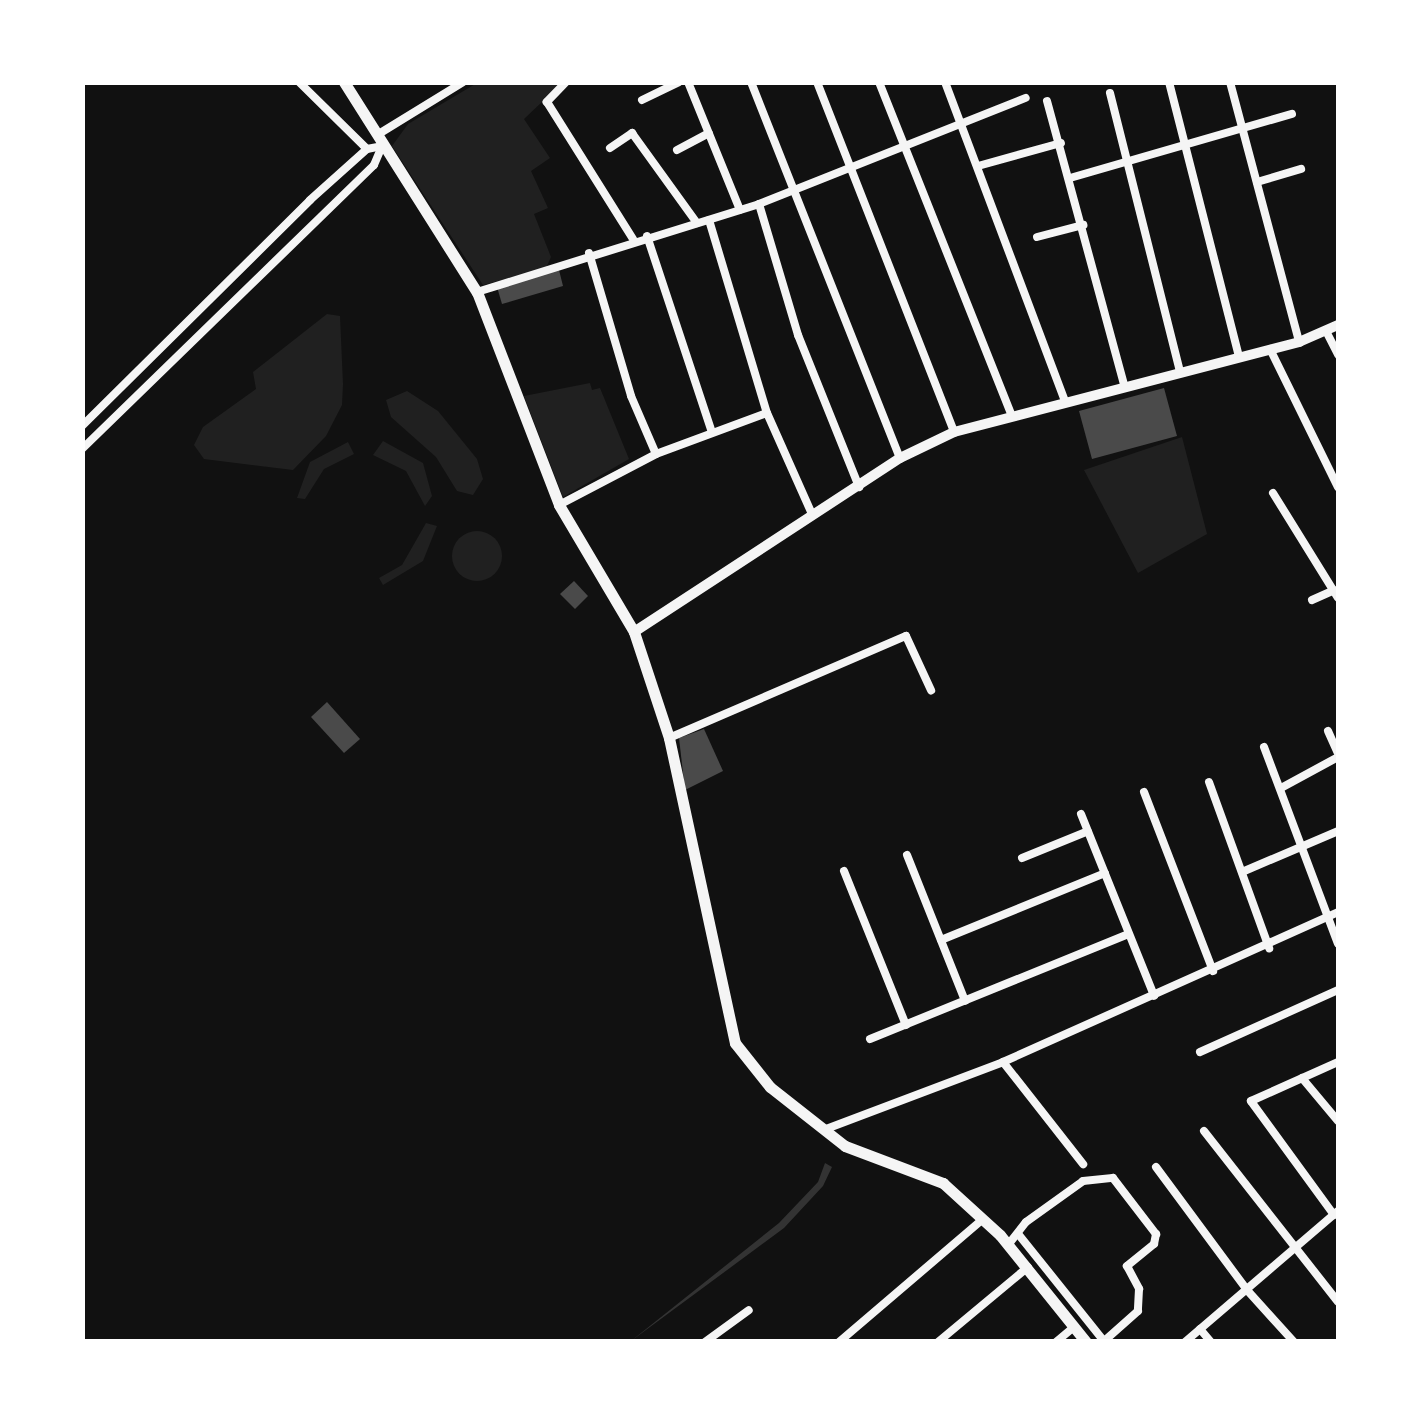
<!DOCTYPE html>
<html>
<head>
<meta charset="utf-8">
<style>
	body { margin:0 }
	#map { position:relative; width:1421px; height:1424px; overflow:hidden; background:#111; font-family:"Public Sans",sans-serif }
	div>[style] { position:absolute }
	.green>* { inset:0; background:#202020 }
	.round { border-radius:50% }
	.water>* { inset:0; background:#333 }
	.building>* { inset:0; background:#4a4a4a }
	.minor>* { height:8px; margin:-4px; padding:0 4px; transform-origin:4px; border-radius:4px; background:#f5f5f5 }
	.tertiary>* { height:10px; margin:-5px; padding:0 5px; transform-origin:5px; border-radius:5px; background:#f5f5f5 }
	.secondary>* { height:11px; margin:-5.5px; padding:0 5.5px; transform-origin:5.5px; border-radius:5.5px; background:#f5f5f5 }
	span { translate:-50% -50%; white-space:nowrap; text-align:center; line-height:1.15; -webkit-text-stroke:10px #fff; paint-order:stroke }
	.frame { position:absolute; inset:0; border:85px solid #fff; pointer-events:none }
</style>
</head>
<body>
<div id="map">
	<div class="green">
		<i style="clip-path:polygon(477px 83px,562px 83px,524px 119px,550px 158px,531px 171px,548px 208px,534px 214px,551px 257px,546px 268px,483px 285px,392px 146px,408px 124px)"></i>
		<i style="clip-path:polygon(327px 314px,340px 316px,343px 384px,342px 405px,326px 436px,293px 470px,204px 459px,194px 445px,203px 427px,256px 389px,253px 372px)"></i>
		<i style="clip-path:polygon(590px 383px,592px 390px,600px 388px,629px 459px,563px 497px,524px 396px)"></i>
		<i style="clip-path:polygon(407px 391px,438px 411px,477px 459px,483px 479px,473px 495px,457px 491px,436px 457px,391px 417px,386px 400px)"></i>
		<i style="clip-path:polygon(1182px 437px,1207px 534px,1138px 573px,1084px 470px)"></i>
		<i style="clip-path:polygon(383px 441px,423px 463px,432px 496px,425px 506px,406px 471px,373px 455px)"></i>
		<i style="clip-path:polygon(348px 442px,354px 454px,324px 469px,305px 499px,297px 498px,310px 462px)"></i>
		<i style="clip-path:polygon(426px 523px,437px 526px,423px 561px,383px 585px,379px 578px,402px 565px)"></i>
		<i class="round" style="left:452px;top:531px;width:50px;height:50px"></i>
	</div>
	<div class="water">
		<i style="clip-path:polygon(825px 1163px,832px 1167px,823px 1186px,784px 1228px,631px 1341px,779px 1223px,818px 1182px)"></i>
	</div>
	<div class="building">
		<i style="clip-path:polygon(559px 270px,563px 286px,502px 304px,497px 287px)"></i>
		<i style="clip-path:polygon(1164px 388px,1177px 436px,1092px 459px,1079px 411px)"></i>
		<i style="clip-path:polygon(574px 581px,588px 596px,575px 609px,560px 594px)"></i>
		<i style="clip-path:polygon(327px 702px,360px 739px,344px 753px,311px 717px)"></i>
		<i style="clip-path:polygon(704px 729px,723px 771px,685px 790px,679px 738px)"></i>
	</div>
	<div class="minor">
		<i style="left:299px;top:82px;width:95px;rotate:44.6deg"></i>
		<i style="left:566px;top:82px;width:28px;rotate:134deg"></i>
		<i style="left:547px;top:102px;width:162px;rotate:57.9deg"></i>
		<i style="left:688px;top:82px;width:138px;rotate:67.9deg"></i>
		<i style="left:751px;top:82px;width:404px;rotate:68.4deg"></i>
		<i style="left:817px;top:82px;width:376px;rotate:68.6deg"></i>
		<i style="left:879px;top:82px;width:360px;rotate:68.3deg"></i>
		<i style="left:945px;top:82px;width:341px;rotate:69.4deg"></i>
		<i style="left:1169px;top:82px;width:284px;rotate:75.7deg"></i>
		<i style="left:1230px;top:82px;width:269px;rotate:75.1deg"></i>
		<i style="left:1110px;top:93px;width:288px;rotate:75.9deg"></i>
		<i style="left:642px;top:100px;width:41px;rotate:-25.9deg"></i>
		<i style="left:1047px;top:101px;width:294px;rotate:74.8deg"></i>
		<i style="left:377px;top:135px;width:101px;rotate:-31.6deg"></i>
		<i style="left:610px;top:148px;width:27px;rotate:-34deg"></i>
		<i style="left:632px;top:133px;width:111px;rotate:54.2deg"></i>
		<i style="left:677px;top:150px;width:36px;rotate:-28deg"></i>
		<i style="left:978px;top:166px;width:86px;rotate:-15.5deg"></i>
		<i style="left:1070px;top:178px;width:231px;rotate:-16.1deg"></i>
		<i style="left:1257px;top:182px;width:46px;rotate:-16.5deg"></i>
		<i style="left:759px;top:204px;width:137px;rotate:73.4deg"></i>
		<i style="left:798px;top:335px;width:164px;rotate:68.1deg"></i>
		<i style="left:709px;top:220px;width:202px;rotate:73.3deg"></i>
		<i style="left:767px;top:413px;width:111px;rotate:66deg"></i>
		<i style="left:647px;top:236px;width:207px;rotate:71.7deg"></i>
		<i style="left:1037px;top:237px;width:48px;rotate:-14.6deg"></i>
		<i style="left:589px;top:253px;width:149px;rotate:73.6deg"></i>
		<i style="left:631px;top:396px;width:63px;rotate:66.7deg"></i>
		<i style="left:477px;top:292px;width:295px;rotate:-17.3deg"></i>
		<i style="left:759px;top:204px;width:287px;rotate:-21.7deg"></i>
		<i style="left:1326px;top:331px;width:27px;rotate:63deg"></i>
		<i style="left:1270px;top:349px;width:154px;rotate:63.8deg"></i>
		<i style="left:82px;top:426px;width:321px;rotate:-44.7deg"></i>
		<i style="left:310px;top:200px;width:76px;rotate:-41.8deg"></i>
		<i style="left:367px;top:149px;width:15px;rotate:-11deg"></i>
		<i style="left:82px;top:449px;width:407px;rotate:-44.2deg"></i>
		<i style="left:374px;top:165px;width:21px;rotate:-67deg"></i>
		<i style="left:1273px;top:493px;width:123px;rotate:58.2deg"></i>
		<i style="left:559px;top:505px;width:110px;rotate:-27.7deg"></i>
		<i style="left:656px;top:454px;width:118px;rotate:-20.3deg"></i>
		<i style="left:1312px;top:600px;width:24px;rotate:-24deg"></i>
		<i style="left:1328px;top:731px;width:24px;rotate:66deg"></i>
		<i style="left:669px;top:738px;width:258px;rotate:-23.3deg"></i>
		<i style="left:906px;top:636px;width:60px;rotate:65.2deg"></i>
		<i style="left:1264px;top:747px;width:210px;rotate:69.4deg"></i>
		<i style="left:1209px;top:782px;width:177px;rotate:70.1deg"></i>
		<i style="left:1281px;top:788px;width:65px;rotate:-28.5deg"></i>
		<i style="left:1144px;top:792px;width:192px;rotate:68.9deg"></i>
		<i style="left:1081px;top:814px;width:196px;rotate:68.1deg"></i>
		<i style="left:907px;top:855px;width:157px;rotate:68.3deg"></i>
		<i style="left:1022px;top:858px;width:71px;rotate:-22.2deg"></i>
		<i style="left:844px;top:871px;width:166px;rotate:68.1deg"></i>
		<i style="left:1242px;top:872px;width:104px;rotate:-23.1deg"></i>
		<i style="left:941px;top:940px;width:177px;rotate:-22.2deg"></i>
		<i style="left:870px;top:1039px;width:279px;rotate:-22.1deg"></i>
		<i style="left:1200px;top:1052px;width:151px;rotate:-24.2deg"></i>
		<i style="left:1003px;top:1062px;width:130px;rotate:51.9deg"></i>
		<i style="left:1302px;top:1078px;width:56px;rotate:50.1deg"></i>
		<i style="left:826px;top:1129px;width:189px;rotate:-20.7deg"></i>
		<i style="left:1003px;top:1062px;width:367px;rotate:-24.1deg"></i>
		<i style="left:1204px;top:1131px;width:217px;rotate:51.9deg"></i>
		<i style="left:1156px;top:1167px;width:153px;rotate:53.5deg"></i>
		<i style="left:1247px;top:1290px;width:70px;rotate:47.9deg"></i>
		<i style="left:1334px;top:1215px;width:141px;rotate:-126.1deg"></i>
		<i style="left:1251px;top:1101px;width:95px;rotate:-24.1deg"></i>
		<i style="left:1019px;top:1235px;width:136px;rotate:51.3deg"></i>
		<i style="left:1008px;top:1245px;width:29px;rotate:-52deg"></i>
		<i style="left:1026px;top:1222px;width:70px;rotate:-35.7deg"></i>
		<i style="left:1083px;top:1181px;width:30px;rotate:-6deg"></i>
		<i style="left:1113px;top:1178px;width:71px;rotate:52.5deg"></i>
		<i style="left:1156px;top:1234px;width:10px;rotate:101deg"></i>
		<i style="left:1154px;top:1244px;width:35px;rotate:141deg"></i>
		<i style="left:1127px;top:1266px;width:26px;rotate:62deg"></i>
		<i style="left:1139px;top:1289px;width:22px;rotate:93deg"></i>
		<i style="left:1138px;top:1311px;width:47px;rotate:138.5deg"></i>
		<i style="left:1200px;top:1329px;width:17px;rotate:50deg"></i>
		<i style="left:705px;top:1342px;width:54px;rotate:-36deg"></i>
		<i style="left:839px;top:1342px;width:189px;rotate:-40.5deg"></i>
		<i style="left:938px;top:1342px;width:117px;rotate:-39.8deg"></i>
		<i style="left:1056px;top:1342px;width:23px;rotate:-40deg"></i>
		<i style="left:1185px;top:1342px;width:201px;rotate:-40.6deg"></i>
	</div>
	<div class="tertiary">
		<i style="left:634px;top:632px;width:318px;rotate:-33.2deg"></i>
		<i style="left:900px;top:458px;width:60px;rotate:-25.7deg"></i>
		<i style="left:954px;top:432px;width:357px;rotate:-14.6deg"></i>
		<i style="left:1299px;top:342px;width:43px;rotate:-23.6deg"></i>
	</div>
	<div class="secondary">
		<i style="left:344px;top:82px;width:249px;rotate:57.7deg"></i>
		<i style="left:477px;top:292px;width:228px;rotate:68.9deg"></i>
		<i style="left:559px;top:505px;width:147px;rotate:59.4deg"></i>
		<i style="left:634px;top:632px;width:112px;rotate:71.7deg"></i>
		<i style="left:669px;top:738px;width:312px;rotate:77.8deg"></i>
		<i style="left:735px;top:1043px;width:56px;rotate:51.5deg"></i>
		<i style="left:770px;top:1087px;width:95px;rotate:38.2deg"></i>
		<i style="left:845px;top:1146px;width:105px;rotate:20.7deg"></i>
		<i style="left:943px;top:1183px;width:77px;rotate:42.4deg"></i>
		<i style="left:1000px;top:1235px;width:137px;rotate:51.2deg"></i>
	</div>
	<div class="frame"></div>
</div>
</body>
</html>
